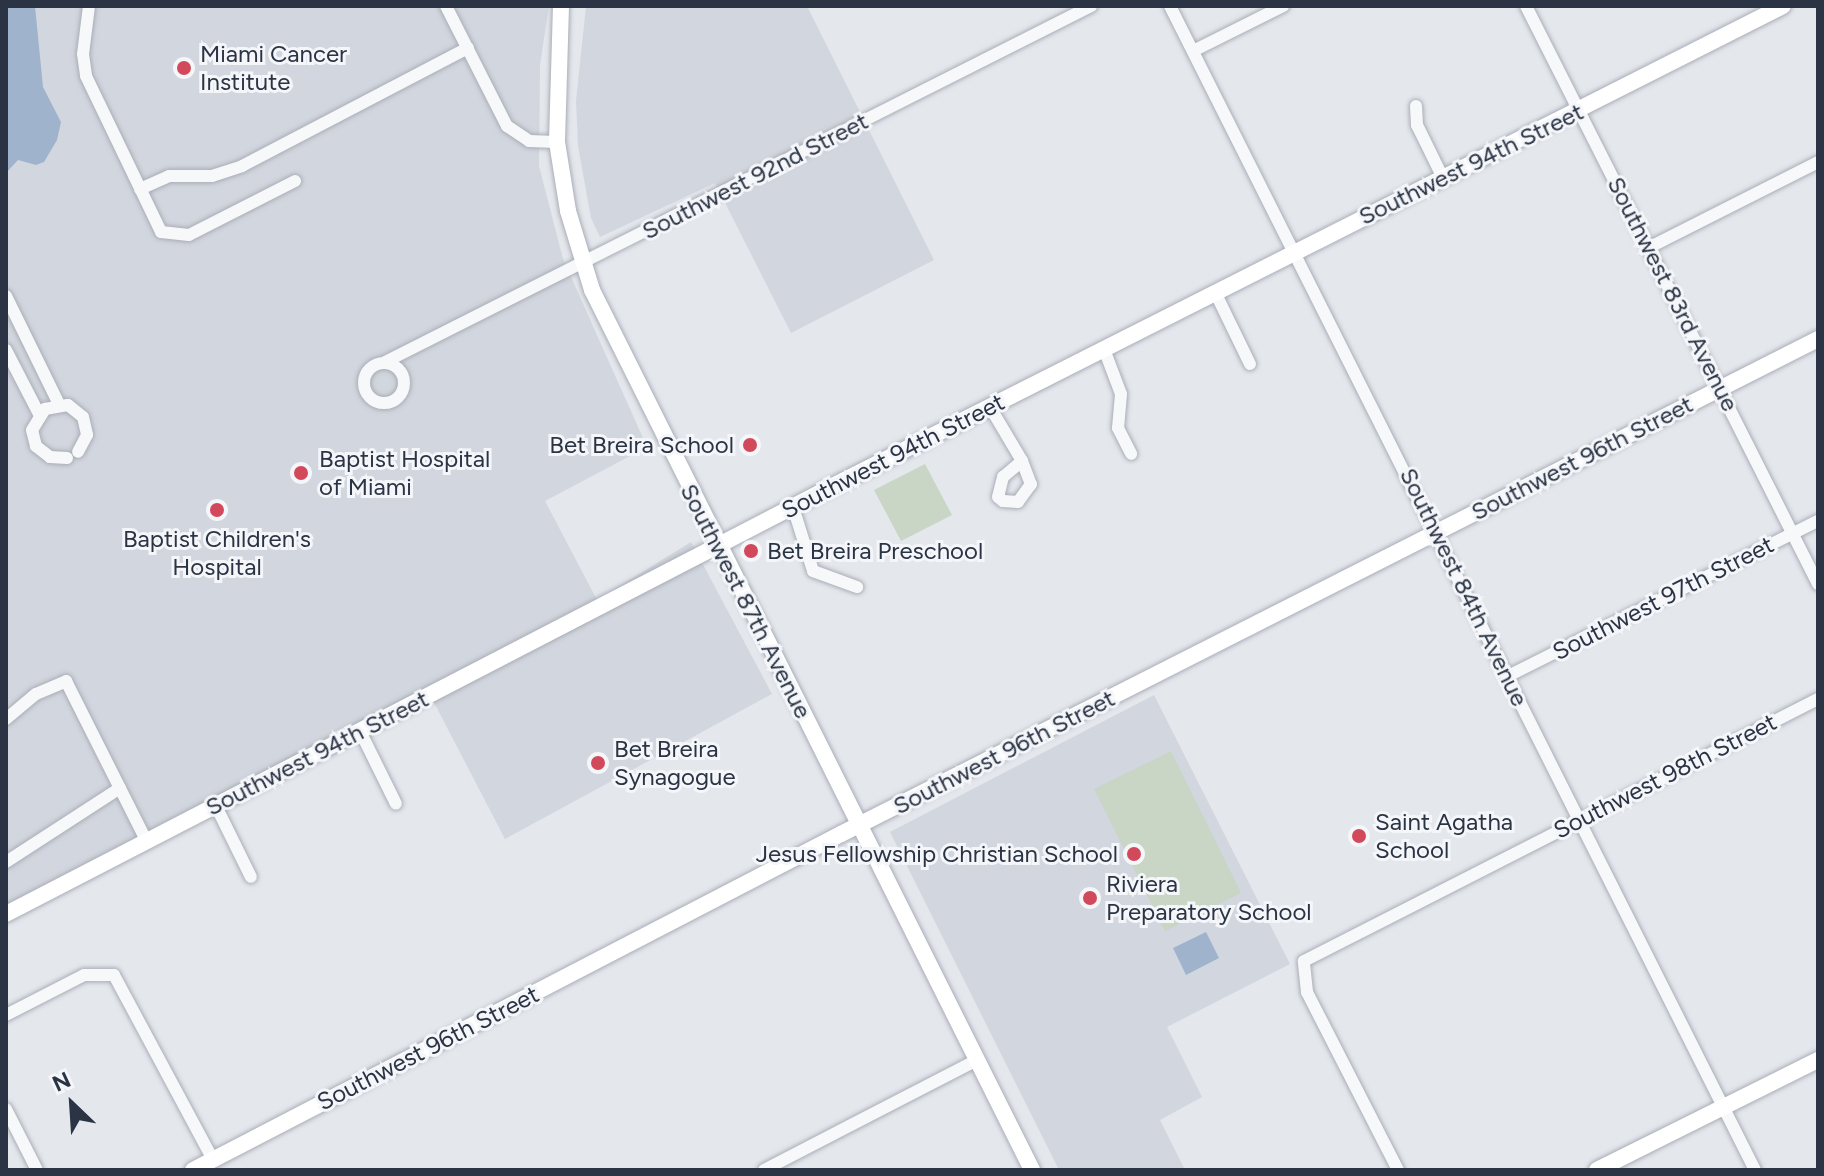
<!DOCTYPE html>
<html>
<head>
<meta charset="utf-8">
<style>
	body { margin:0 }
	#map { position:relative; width:1824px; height:1176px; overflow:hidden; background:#e4e7ec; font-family:Figtree,sans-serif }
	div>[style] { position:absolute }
	.built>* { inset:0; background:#d2d6de }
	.green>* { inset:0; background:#c9d6c5 }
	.water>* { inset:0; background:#9fb4cc }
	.roads { filter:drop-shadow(0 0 2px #a9aeb7) drop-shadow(0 0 2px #a9aeb7) }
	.street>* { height:12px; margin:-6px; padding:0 6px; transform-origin:6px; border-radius:6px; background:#f7f8fa }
	.street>.ring { margin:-6px; padding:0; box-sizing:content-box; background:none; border:12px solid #f7f8fa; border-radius:50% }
	.secondary>* { height:16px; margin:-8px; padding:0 8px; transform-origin:8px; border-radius:8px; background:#fff }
	.dots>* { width:22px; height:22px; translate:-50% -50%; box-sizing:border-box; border:4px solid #f4f6f9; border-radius:50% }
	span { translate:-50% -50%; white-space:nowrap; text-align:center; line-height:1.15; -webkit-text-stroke:6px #f4f6f9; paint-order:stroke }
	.poi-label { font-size:24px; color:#2b3445 }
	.left { translate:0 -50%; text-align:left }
	.right { translate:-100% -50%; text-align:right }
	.street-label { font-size:24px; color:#2b3445 }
	.frame { position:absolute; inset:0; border:8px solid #2b3445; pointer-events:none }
	.north { position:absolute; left:32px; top:1064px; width:80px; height:80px; -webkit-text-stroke:6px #f4f6f9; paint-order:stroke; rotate:335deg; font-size:22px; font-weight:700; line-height:32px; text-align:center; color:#2b3445 }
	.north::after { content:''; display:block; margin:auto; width:28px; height:36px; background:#2b3445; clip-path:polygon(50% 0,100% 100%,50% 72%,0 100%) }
</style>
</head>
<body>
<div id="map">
	<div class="built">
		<i style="clip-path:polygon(6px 6px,549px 6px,540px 65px,539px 166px,563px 259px,647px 447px,545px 501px,597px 600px,691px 542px,772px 694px,505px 839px,427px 689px,6px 907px)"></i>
		<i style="clip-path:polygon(586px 6px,807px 6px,934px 260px,791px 333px,715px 183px,600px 237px,591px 218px,578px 146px,576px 101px)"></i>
		<i style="clip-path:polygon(1154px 695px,1290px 964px,1167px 1027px,1202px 1097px,1160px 1120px,1185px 1170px,1059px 1170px,890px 832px)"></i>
	</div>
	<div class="green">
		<i style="clip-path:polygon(925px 464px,952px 515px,901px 541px,874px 490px)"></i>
		<i style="clip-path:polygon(1171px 751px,1241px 893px,1165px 931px,1094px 789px)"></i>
	</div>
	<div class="water">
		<i style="clip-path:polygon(6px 6px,35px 6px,43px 87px,61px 122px,57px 140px,44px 162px,36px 165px,18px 160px,6px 173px)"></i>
		<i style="clip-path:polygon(1206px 932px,1219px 958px,1186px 975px,1173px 948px)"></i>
	</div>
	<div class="roads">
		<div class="street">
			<i style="left:89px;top:6px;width:48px;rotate:97.1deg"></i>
			<i style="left:83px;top:54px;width:22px;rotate:82deg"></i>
			<i style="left:86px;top:76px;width:173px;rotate:64.3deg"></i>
			<i style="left:161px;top:232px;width:28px;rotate:6deg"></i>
			<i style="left:189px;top:235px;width:119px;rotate:-27deg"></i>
			<i style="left:446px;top:6px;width:135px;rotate:63.1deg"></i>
			<i style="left:507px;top:126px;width:27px;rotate:34deg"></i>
			<i style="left:529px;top:141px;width:28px;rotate:2deg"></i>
			<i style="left:1170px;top:6px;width:1303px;rotate:63.32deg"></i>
			<i style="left:1526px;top:6px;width:648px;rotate:63.2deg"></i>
			<i style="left:1193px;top:51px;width:101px;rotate:-26.6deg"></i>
			<i style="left:1416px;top:106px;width:19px;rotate:87deg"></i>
			<i style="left:1417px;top:125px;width:59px;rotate:63.9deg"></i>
			<i style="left:140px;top:189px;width:32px;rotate:-24deg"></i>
			<i style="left:169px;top:176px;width:43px"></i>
			<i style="left:212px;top:176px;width:32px;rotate:-18deg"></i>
			<i style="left:242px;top:166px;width:255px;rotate:-27.6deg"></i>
			<i style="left:1648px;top:248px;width:191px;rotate:-26.8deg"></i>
			<i style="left:1215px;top:292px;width:80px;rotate:64.1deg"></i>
			<i style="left:6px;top:296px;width:120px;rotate:63.9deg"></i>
			<i style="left:1104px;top:349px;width:48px;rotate:69.3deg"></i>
			<i style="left:1121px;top:394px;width:34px;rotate:95deg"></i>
			<i style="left:1118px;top:428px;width:29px;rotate:63deg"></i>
			<i style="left:6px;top:350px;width:72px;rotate:62.7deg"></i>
			<i style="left:385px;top:362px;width:791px;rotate:-26.76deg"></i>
			<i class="ring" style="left:364px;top:363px;width:28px;height:28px"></i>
			<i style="left:990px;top:407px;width:63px;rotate:59.3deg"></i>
			<i style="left:1022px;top:461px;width:25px;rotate:69deg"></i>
			<i style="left:1031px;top:484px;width:22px;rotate:126deg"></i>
			<i style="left:1018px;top:502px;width:15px;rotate:-176deg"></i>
			<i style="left:1003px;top:501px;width:6px;rotate:-141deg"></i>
			<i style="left:998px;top:497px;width:21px;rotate:-76deg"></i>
			<i style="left:1003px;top:477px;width:25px;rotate:-40deg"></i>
			<i style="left:67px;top:458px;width:17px;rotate:-177deg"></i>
			<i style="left:50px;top:457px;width:18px;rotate:-142deg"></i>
			<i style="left:36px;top:446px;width:16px;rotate:-104deg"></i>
			<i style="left:32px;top:430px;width:25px;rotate:-58deg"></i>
			<i style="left:45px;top:409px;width:23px;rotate:-10deg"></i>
			<i style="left:68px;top:405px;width:19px;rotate:39deg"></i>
			<i style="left:83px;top:417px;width:18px;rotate:77deg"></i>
			<i style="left:87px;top:435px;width:19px;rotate:118deg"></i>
			<i style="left:793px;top:507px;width:67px;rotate:72.6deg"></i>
			<i style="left:813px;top:571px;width:47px;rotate:20deg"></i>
			<i style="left:1508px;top:676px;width:347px;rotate:-26.6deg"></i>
			<i style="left:6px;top:719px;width:39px;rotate:-40deg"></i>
			<i style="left:36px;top:694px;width:33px;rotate:-23deg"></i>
			<i style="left:66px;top:681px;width:180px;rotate:63.3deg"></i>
			<i style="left:360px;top:731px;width:81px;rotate:63.7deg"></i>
			<i style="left:216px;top:806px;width:79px;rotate:63.8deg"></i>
			<i style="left:6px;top:862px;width:136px;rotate:-33deg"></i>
			<i style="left:6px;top:1015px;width:88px;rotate:-27.1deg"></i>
			<i style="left:84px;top:975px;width:30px"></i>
			<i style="left:114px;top:975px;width:210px;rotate:61.8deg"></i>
			<i style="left:6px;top:1109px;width:68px;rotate:63.1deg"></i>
			<i style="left:764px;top:1170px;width:240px;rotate:-27.3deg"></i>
			<i style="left:1398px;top:1170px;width:200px;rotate:-117.1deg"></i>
			<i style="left:1307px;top:992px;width:31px;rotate:-96deg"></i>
			<i style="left:1304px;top:961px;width:577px;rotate:-27.01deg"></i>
		</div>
		<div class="secondary">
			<i style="left:561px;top:6px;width:136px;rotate:91.7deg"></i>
			<i style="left:557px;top:142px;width:70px;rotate:80.9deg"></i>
			<i style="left:568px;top:211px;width:83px;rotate:73.1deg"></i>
			<i style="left:592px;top:290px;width:984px;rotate:63.43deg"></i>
			<i style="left:6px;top:914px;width:922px;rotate:-27.37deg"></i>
			<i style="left:825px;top:490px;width:1073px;rotate:-26.8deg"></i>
			<i style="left:193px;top:1170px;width:730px;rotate:-27.41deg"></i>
			<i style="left:841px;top:834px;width:1095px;rotate:-26.87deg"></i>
			<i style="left:1597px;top:1170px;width:247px;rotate:-26.5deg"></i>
		</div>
	</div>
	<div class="dots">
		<i style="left:184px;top:68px;background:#d1495b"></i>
		<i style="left:750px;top:445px;background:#d1495b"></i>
		<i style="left:301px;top:473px;background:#d1495b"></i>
		<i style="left:217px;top:510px;background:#d1495b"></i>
		<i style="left:751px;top:551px;background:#d1495b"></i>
		<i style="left:598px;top:763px;background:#d1495b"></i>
		<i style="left:1359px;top:836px;background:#d1495b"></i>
		<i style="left:1134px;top:854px;background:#d1495b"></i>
		<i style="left:1090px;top:898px;background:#d1495b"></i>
	</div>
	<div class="poi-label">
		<span class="left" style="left:200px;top:68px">Miami Cancer<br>Institute</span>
		<span class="right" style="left:734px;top:445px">Bet Breira School</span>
		<span class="left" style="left:319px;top:473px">Baptist Hospital<br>of Miami</span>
		<span style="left:217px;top:553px">Baptist Children's<br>Hospital</span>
		<span class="left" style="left:767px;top:551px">Bet Breira Preschool</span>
		<span class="left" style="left:614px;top:763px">Bet Breira<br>Synagogue</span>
		<span class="left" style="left:1375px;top:836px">Saint Agatha<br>School</span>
		<span class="right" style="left:1118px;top:854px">Jesus Fellowship Christian School</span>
		<span class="left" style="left:1106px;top:898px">Riviera<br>Preparatory School</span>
	</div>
	<div class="street-label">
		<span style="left:1471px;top:164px;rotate:-26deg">Southwest 94th Street</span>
		<span style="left:755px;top:176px;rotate:-27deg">Southwest 92nd Street</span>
		<span style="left:1673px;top:294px;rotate:63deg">Southwest 83rd Avenue</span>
		<span style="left:893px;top:456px;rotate:-27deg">Southwest 94th Street</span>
		<span style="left:1582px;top:458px;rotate:-27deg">Southwest 96th Street</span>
		<span style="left:1464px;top:587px;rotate:64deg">Southwest 84th Avenue</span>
		<span style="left:1663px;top:598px;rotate:-27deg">Southwest 97th Street</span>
		<span style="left:746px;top:601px;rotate:63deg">Southwest 87th Avenue</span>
		<span style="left:1004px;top:752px;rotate:-27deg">Southwest 96th Street</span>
		<span style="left:317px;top:753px;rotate:-27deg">Southwest 94th Street</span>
		<span style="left:1665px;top:776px;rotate:-27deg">Southwest 98th Street</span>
		<span style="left:428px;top:1048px;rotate:-27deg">Southwest 96th Street</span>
	</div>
	<div class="frame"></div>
	<div class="north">N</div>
</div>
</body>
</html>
